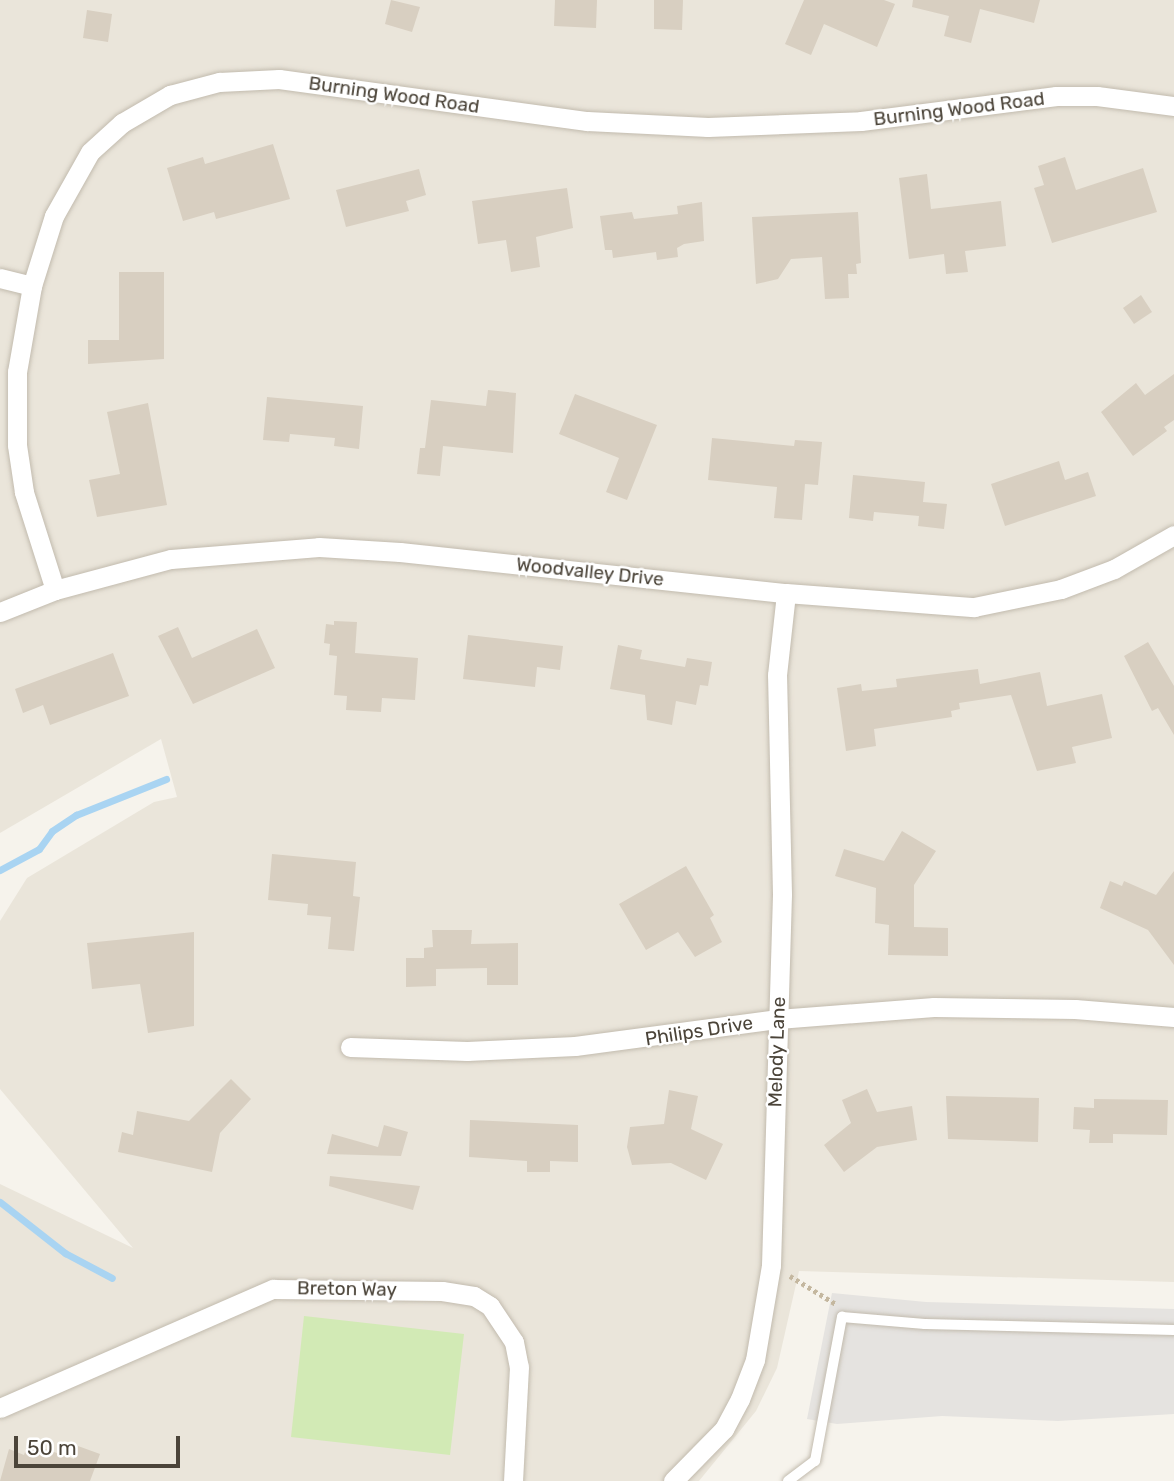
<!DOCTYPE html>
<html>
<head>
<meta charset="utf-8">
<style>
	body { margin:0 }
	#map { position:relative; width:1174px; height:1481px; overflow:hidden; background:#f6f3ec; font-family:Rubik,sans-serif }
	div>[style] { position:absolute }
	.residential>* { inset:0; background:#eae5da }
	.green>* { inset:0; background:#d2eab5 }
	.parking>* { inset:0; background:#e5e3e0 }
	.stream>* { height:7px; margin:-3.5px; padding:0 3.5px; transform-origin:3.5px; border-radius:3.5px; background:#a9d4f2 }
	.building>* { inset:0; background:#d8cfc1 }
	.path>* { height:4.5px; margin-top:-2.25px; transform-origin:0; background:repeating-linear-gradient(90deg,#c4b79f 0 3.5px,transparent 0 7px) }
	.roads { filter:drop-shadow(0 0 2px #c2bbae) drop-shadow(0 0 2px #c2bbae) }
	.service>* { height:10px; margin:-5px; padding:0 5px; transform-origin:5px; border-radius:5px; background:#fff }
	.minor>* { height:19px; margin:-9.5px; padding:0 9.5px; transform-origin:9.5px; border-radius:9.5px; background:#fff }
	span { translate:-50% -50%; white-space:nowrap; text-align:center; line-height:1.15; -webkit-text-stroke:5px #fff; paint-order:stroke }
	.street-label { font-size:19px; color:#4b4439 }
	.scale { position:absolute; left:14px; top:1436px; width:166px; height:32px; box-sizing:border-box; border:4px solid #4b4439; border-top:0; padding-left:9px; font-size:21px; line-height:24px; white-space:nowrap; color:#4b4439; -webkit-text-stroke:5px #fff; paint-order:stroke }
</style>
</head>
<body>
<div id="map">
	<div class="residential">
		<i style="clip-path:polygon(0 0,1174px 0,1174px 1282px,799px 1271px,777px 1368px,756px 1411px,699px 1481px,0 1481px,0 1184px,133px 1248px,0 1089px,0 921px,27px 878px,154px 802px,177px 797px,161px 739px,0 833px)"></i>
	</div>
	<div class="green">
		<i style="clip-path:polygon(304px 1316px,464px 1334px,450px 1455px,291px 1437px)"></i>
	</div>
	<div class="parking">
		<i style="clip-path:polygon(832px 1293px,926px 1302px,1174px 1309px,1174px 1414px,1058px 1421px,942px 1416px,837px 1424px,807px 1419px)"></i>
	</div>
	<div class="stream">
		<i style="left:0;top:870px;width:44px;rotate:-28.3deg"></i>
		<i style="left:39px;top:849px;width:22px;rotate:-54deg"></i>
		<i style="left:52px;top:831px;width:29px;rotate:-34deg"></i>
		<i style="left:76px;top:815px;width:97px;rotate:-21.8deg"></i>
		<i style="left:0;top:1202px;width:83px;rotate:38.1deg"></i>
		<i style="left:65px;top:1253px;width:53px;rotate:28deg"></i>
	</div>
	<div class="building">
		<i style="clip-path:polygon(391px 0,420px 7px,412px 32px,385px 24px)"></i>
		<i style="clip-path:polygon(555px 0,597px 0,596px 28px,554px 26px)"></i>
		<i style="clip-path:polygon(654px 0,683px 0,682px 30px,654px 29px)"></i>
		<i style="clip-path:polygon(804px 0,884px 0,895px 4px,877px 47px,824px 24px,811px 55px,785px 44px)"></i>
		<i style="clip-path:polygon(913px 0,1040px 0,1034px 23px,980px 9px,971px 43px,944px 36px,949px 16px,912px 7px)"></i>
		<i style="clip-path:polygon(87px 10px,112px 14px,108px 42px,83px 38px)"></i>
		<i style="clip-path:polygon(273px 144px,290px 199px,216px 219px,214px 212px,183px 221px,167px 168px,203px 157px,205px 164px)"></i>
		<i style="clip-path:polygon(1065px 157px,1076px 190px,1143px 168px,1157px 212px,1052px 243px,1034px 188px,1044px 185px,1038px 166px)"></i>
		<i style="clip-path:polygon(419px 169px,426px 195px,406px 201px,409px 211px,346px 227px,336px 190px)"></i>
		<i style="clip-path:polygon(927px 174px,931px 209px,1001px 201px,1006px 246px,965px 251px,968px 272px,946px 274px,944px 254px,909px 259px,899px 178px)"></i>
		<i style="clip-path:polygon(567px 188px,573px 228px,536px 237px,540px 267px,511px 272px,506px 240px,478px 244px,472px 201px)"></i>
		<i style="clip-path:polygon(702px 202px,704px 241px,684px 244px,677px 248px,678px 257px,657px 260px,656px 252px,613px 258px,612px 250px,605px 250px,600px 216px,632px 212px,634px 219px,678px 214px,677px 206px)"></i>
		<i style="clip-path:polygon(858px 212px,861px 263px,856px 264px,857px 274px,848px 274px,849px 298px,825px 299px,822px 257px,791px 259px,778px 279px,756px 284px,752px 217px)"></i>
		<i style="clip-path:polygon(119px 272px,164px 272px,164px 359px,88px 364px,88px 340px,119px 340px)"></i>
		<i style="clip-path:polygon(1141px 295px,1152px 312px,1134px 324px,1123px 308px)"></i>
		<i style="clip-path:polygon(1174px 374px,1174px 420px,1164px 427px,1167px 431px,1133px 456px,1101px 412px,1136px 383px,1145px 395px)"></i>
		<i style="clip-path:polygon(488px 390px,516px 393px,513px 453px,443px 446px,440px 476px,417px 474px,420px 448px,425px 448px,431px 400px,486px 406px)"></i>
		<i style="clip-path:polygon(575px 394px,657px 425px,627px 500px,606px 492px,619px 458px,559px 434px)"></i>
		<i style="clip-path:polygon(267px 397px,363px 406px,359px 449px,334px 446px,335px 438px,290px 434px,289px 442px,263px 440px)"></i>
		<i style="clip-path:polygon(148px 403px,167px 505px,97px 517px,89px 480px,120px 474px,107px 412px)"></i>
		<i style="clip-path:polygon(712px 438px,794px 446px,795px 440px,822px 442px,818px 485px,805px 484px,802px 520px,774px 518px,777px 487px,708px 480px)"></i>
		<i style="clip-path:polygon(1059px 461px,1065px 480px,1088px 472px,1096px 496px,1005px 526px,991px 484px)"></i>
		<i style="clip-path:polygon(853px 475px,925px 482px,923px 502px,947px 504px,944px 529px,918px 526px,919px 516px,874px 512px,873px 521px,849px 518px)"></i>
		<i style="clip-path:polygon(334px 621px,357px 622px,355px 653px,418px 658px,415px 700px,382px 698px,381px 712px,346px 710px,347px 696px,334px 695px,337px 656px,329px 655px,330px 644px,324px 643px,326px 624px,334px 625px)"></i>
		<i style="clip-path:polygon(178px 627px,192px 658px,257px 629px,275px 668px,193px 704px,158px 636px)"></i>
		<i style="clip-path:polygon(468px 635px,563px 646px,560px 670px,537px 667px,535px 687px,463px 679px)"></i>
		<i style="clip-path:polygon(1148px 642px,1174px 686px,1174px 735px,1158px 708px,1152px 711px,1124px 656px)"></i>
		<i style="clip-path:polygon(618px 645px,642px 650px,640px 659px,685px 667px,687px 658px,712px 662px,708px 686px,700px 685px,696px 705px,676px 701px,672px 725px,647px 720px,645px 695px,610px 689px)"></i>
		<i style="clip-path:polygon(113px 653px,129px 696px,50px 725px,43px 705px,23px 713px,15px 689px)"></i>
		<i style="clip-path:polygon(978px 669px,980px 684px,1040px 672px,1047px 706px,1102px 694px,1112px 738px,1072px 747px,1076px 763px,1037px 771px,1011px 695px,959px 703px,960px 709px,951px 711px,952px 717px,874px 729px,876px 746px,846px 751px,837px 688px,861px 684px,862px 691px,897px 687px,896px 679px)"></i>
		<i style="clip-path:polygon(902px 831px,936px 851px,914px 885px,914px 927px,948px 928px,948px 956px,888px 955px,889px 925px,875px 923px,876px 888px,835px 876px,844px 849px,884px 861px)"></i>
		<i style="clip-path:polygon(272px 854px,356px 862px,353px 896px,360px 897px,354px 951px,328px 949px,331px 917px,307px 915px,308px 904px,268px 900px)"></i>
		<i style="clip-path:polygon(686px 866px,714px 915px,710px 918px,722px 942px,695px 957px,678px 932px,646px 950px,619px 904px)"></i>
		<i style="clip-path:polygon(1174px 871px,1174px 965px,1148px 930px,1100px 908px,1110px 881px,1122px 886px,1124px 881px,1156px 895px)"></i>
		<i style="clip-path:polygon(432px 930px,472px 930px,471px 944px,518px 943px,518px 985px,487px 985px,487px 968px,436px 969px,436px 986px,406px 987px,406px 958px,424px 958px,424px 948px,433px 947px)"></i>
		<i style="clip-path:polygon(194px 932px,194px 1026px,148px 1033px,140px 984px,92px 989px,87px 943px)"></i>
		<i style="clip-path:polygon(231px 1079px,251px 1099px,220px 1133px,212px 1172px,118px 1152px,122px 1132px,133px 1135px,137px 1111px,189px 1121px)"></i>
		<i style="clip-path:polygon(867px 1089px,877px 1112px,912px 1106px,917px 1140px,877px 1147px,844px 1172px,824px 1145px,851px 1123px,842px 1100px)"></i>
		<i style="clip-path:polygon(669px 1090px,698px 1096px,691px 1129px,723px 1144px,706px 1180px,671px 1163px,632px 1165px,627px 1147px,630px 1127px,664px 1124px)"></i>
		<i style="clip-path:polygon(946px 1096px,1039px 1098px,1038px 1142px,948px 1139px)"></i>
		<i style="clip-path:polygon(1094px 1099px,1168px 1100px,1167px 1135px,1113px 1134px,1113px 1143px,1089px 1143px,1090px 1130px,1073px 1129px,1074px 1107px,1094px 1108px)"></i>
		<i style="clip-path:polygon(470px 1120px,578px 1125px,578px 1162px,550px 1161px,550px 1172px,527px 1172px,527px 1161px,469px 1157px)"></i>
		<i style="clip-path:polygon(384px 1125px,408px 1132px,401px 1156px,327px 1154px,332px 1134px,378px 1147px)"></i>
		<i style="clip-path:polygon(330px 1176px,420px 1186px,413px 1210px,329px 1186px)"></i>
		<i style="clip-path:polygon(34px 1445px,74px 1459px,78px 1446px,100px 1454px,90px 1481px,0 1481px,9px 1449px,24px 1455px,27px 1446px)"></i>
	</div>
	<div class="path">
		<i style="left:790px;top:1276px;width:54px;rotate:31.3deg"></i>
	</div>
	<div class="roads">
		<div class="service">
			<i style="left:788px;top:1481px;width:34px;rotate:-37deg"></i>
			<i style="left:815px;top:1461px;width:147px;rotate:-79.4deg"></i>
			<i style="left:842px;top:1317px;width:83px;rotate:4.8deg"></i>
			<i style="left:925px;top:1324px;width:249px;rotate:1.4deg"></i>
		</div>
		<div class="minor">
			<i style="left:0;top:278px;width:33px;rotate:14deg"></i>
			<i style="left:55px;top:590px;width:103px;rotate:-107.6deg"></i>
			<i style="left:24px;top:492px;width:48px;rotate:-98.5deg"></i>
			<i style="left:17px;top:445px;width:73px;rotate:-90deg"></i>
			<i style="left:17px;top:372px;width:87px;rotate:-80.1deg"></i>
			<i style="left:32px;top:286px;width:73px;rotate:-72.6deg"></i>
			<i style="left:54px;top:216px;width:73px;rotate:-60.6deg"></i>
			<i style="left:90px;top:152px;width:43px;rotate:-42.2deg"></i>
			<i style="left:122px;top:123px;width:56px;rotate:-30.3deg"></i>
			<i style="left:170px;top:95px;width:51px;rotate:-14.9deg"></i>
			<i style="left:219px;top:82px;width:60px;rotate:-2.9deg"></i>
			<i style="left:279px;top:79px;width:311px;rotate:7.8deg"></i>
			<i style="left:587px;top:121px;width:121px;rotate:2.8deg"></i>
			<i style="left:708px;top:127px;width:153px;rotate:-2.2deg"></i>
			<i style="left:861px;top:121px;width:197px;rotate:-7.3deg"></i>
			<i style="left:1056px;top:96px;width:41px"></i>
			<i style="left:1097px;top:96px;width:78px;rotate:7.4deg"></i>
			<i style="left:0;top:612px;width:59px;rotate:-21.8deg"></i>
			<i style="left:55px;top:590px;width:120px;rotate:-15deg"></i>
			<i style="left:171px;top:559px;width:148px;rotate:-4.6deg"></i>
			<i style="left:319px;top:547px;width:81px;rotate:3.5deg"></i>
			<i style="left:400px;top:552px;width:388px;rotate:6.1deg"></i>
			<i style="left:786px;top:593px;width:189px;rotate:4.3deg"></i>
			<i style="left:974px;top:607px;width:89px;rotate:-11.7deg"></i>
			<i style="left:1061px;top:589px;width:57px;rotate:-20.7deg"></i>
			<i style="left:1114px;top:569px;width:69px;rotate:-29.5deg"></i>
			<i style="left:350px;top:1047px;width:117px;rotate:2deg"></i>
			<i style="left:467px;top:1051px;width:108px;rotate:-2.7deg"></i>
			<i style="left:575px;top:1046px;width:205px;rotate:-7.6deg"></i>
			<i style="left:778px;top:1019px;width:156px;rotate:-4.4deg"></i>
			<i style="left:934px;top:1007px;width:141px;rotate:0.8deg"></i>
			<i style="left:1075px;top:1009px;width:99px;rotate:4.6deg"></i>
			<i style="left:0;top:1408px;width:298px;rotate:-23.6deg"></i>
			<i style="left:273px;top:1289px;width:169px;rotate:0.7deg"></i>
			<i style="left:442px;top:1291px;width:32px;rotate:9deg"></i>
			<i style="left:474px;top:1296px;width:19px;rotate:32deg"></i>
			<i style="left:490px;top:1306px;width:43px;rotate:56.3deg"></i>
			<i style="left:514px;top:1342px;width:25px;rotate:79deg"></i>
			<i style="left:519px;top:1367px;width:114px;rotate:93deg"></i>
			<i style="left:673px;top:1481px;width:73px;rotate:-45.6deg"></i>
			<i style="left:724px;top:1429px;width:34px;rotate:-62deg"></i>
			<i style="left:740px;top:1399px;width:42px;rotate:-69deg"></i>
			<i style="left:755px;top:1360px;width:96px;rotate:-80.4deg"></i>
			<i style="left:771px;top:1265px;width:371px;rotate:-88.3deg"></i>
			<i style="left:782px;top:894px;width:219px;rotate:-91.3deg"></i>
			<i style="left:777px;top:675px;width:82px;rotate:-83.7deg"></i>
		</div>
	</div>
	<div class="street-label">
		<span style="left:394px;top:95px;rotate:8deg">Burning Wood Road</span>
		<span style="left:959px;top:109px;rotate:-7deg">Burning Wood Road</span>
		<span style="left:590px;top:572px;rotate:6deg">Woodvalley Drive</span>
		<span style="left:699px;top:1031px;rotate:-9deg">Philips Drive</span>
		<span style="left:777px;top:1052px;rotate:-88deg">Melody Lane</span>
		<span style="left:347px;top:1289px;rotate:1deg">Breton Way</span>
	</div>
	<div class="scale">50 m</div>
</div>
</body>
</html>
